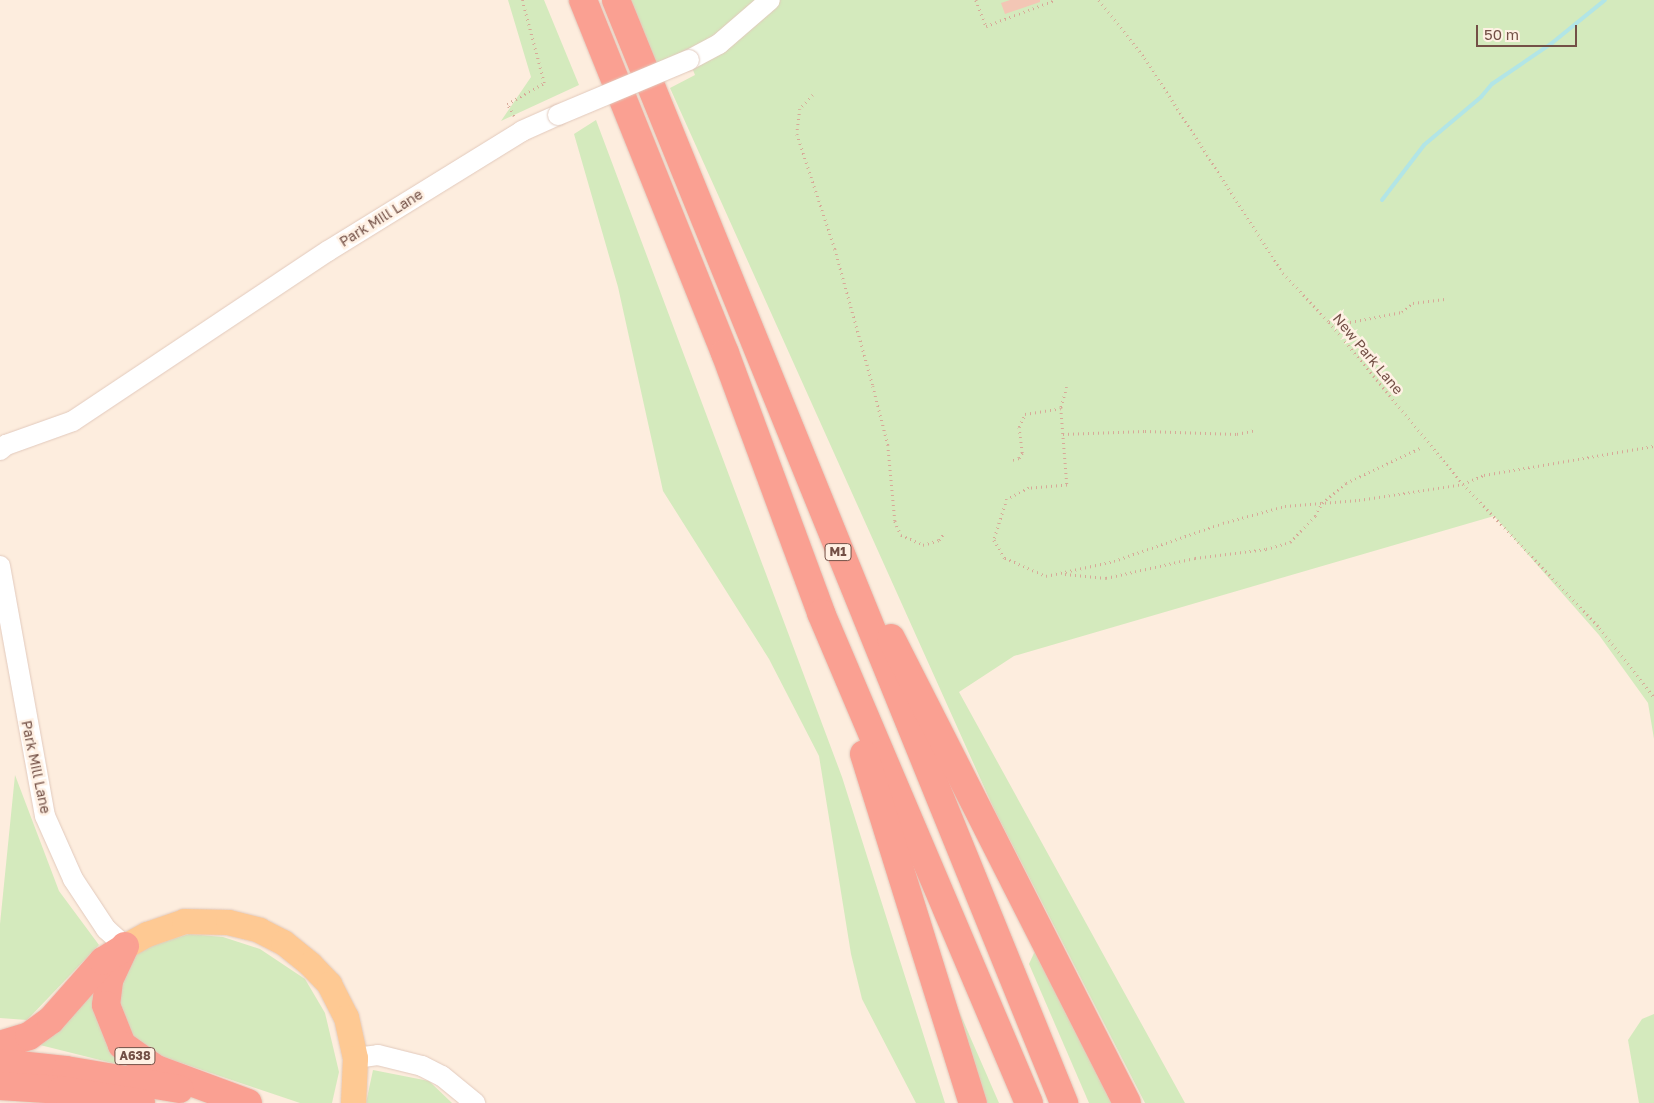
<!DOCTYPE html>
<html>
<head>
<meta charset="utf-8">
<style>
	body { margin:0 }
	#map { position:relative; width:1654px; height:1103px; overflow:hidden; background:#fdedde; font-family:"Golos Text",sans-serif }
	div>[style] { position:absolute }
	.green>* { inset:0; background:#d4eabd }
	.stream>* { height:4px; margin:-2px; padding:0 2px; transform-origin:2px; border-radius:2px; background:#b2e5e6 }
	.building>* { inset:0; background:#f3c6b5 }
	.path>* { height:2.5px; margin-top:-1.25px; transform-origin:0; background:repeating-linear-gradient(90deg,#d7a998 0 1px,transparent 0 5px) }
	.roads { filter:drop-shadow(0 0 1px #e2cabd) drop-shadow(0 0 1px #e2cabd) }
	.minor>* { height:20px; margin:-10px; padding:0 10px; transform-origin:10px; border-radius:10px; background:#fff }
	.major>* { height:25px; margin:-12.5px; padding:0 12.5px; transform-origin:12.5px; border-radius:12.5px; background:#fec993 }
	.highway>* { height:28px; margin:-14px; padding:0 14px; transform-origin:14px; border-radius:14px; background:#faa092 }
	.bridges { filter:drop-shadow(0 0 1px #e2cabd) drop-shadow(0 0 1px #e2cabd) }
	.minor-bridge>* { height:20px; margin:-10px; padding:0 10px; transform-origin:10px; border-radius:10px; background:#fff }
	span { translate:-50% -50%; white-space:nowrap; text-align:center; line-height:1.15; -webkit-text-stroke:5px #fff1e4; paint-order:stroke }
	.shield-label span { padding:1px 4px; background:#fff1e4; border:1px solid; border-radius:4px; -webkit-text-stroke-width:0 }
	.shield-label { font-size:12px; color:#735046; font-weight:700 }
	.street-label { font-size:14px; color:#735046 }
	.scale { position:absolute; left:1476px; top:25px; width:101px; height:22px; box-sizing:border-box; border:2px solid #735046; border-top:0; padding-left:6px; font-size:15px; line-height:18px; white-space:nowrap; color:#735046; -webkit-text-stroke:4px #fff1e4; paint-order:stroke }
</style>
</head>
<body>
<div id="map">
	<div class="green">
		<i style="clip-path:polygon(508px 0,544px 0,579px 85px,501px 121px,531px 77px)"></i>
		<i style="clip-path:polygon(628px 0,759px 0,711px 39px,655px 66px)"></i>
		<i style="clip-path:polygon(770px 0,1654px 0,1654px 739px,1648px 703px,1599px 635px,1494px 516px,1014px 656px,959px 692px,1185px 1103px,1145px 1103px,994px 809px,670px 88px,695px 75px,689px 60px)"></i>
		<i style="clip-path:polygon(596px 120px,842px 777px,945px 1103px,916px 1103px,862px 999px,851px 954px,819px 756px,769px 659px,663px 491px,618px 287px,574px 134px)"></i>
		<i style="clip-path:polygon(15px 775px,59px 891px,99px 945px,27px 1020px,0 1018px,0 924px)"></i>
		<i style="clip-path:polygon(189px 934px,223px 937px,260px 949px,305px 979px,325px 1013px,339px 1072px,332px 1103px,300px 1103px,146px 1051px,122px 1023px,118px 989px,134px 951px)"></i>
		<i style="clip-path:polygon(1035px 951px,1112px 1103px,1089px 1103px,1029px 964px)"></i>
		<i style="clip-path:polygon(105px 969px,140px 1070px,32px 1043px)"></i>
		<i style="clip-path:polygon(941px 970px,999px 1103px,982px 1103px)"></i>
		<i style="clip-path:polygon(1654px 1014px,1654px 1103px,1639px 1103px,1628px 1040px,1642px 1019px)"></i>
		<i style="clip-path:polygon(373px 1070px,429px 1081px,452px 1103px,366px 1103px)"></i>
	</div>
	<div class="stream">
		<i style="left:1382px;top:200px;width:69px;rotate:-52.6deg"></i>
		<i style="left:1424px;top:145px;width:75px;rotate:-40.1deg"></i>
		<i style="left:1481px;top:97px;width:17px;rotate:-50deg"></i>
		<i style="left:1492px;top:84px;width:73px;rotate:-34.3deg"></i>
		<i style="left:1552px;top:43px;width:68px;rotate:-39.1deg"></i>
	</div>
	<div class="building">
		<i style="clip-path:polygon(1010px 0,1040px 0,1040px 2px,1005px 14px,1001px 3px)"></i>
	</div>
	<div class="path">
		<i style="left:976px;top:0;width:28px;rotate:69deg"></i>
		<i style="left:986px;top:26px;width:74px;rotate:-20.6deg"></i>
		<i style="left:1099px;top:0;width:74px;rotate:51.6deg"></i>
		<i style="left:1145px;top:58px;width:255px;rotate:57.3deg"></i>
		<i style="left:1283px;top:273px;width:67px;rotate:46.8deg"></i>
		<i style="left:1329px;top:322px;width:210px;rotate:50.4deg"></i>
		<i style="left:1463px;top:484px;width:199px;rotate:46.4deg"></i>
		<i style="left:1600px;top:628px;width:88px;rotate:52deg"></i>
		<i style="left:813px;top:95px;width:19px;rotate:133deg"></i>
		<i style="left:800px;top:109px;width:25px;rotate:97deg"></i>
		<i style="left:797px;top:134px;width:121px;rotate:71.7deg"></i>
		<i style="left:835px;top:249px;width:142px;rotate:74.5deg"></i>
		<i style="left:873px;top:386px;width:61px;rotate:75.7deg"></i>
		<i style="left:888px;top:445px;width:76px;rotate:84.7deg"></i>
		<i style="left:895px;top:521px;width:15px;rotate:67deg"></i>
		<i style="left:901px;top:535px;width:24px;rotate:24deg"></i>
		<i style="left:923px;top:545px;width:17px;rotate:-17deg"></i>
		<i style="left:939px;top:540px;width:9px;rotate:-54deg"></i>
		<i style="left:514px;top:116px;width:14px;rotate:-120deg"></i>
		<i style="left:507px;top:104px;width:43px;rotate:-29.6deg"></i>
		<i style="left:544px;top:83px;width:86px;rotate:-104.8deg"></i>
		<i style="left:1329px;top:322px;width:16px;rotate:4deg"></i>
		<i style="left:1345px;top:323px;width:58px;rotate:-10.9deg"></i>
		<i style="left:1402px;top:312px;width:14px;rotate:-39deg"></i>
		<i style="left:1413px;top:303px;width:34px;rotate:-7deg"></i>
		<i style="left:1067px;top:387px;width:22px;rotate:106deg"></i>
		<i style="left:1061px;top:408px;width:77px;rotate:85.5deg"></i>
		<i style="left:1067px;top:485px;width:38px;rotate:175deg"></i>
		<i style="left:1029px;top:488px;width:25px;rotate:153deg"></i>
		<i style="left:1007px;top:499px;width:43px;rotate:107.6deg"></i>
		<i style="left:994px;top:540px;width:21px;rotate:59deg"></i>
		<i style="left:1005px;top:558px;width:45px;rotate:23.7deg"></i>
		<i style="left:1046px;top:576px;width:70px;rotate:-12.4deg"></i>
		<i style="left:1114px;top:561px;width:115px;rotate:-19.2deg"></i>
		<i style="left:1223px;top:523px;width:64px;rotate:-15.3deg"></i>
		<i style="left:1285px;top:506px;width:74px;rotate:-4.6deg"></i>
		<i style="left:1359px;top:500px;width:105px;rotate:-8.7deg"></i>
		<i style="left:1463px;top:484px;width:23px;rotate:-23deg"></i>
		<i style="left:1484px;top:475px;width:172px;rotate:-9.7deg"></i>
		<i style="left:1063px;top:434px;width:82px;rotate:-2.1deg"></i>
		<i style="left:1145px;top:431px;width:92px;rotate:1.9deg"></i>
		<i style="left:1237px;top:434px;width:19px;rotate:-12deg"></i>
		<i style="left:1013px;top:460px;width:6px;rotate:-18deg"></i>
		<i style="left:1019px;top:458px;width:6px;rotate:-59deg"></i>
		<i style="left:1022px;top:453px;width:26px;rotate:-97deg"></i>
		<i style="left:1019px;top:427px;width:14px;rotate:-65deg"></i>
		<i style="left:1025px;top:414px;width:36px;rotate:-9deg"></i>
		<i style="left:1065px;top:574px;width:41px;rotate:5.6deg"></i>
		<i style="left:1106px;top:578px;width:91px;rotate:-12.7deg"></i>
		<i style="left:1195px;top:558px;width:72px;rotate:-7.2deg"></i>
		<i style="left:1266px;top:549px;width:25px;rotate:-16deg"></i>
		<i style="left:1290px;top:542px;width:36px;rotate:-46deg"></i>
		<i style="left:1315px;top:516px;width:15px;rotate:-62deg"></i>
		<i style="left:1322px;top:503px;width:31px;rotate:-40deg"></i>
		<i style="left:1346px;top:483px;width:82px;rotate:-25.3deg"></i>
	</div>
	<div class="roads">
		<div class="minor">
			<i style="left:689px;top:60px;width:34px;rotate:-28deg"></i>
			<i style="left:719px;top:44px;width:67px;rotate:-40.8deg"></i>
			<i style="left:0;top:450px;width:8px;rotate:-40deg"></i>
			<i style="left:6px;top:445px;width:71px;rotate:-19.7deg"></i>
			<i style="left:73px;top:421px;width:306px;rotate:-33.7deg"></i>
			<i style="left:328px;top:251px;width:228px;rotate:-31.7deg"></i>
			<i style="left:522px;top:131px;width:39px;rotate:-24deg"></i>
			<i style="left:0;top:566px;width:254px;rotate:79.8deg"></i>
			<i style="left:45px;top:816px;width:69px;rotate:66deg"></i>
			<i style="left:73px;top:879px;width:60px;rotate:56.6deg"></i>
			<i style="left:106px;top:929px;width:25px;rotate:42deg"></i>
			<i style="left:355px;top:1058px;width:23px;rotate:-7deg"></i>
			<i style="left:378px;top:1055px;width:45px;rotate:14deg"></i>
			<i style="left:422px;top:1066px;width:22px;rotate:27deg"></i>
			<i style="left:442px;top:1076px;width:43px;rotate:39.3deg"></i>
		</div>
		<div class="major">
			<i style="left:125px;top:946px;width:25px;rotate:-29deg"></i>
			<i style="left:147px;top:934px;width:39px;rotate:-19deg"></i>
			<i style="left:184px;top:921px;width:44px;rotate:1.3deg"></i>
			<i style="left:228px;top:922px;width:32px;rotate:14deg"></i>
			<i style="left:259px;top:930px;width:27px;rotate:27deg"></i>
			<i style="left:283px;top:942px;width:35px;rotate:39deg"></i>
			<i style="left:310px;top:964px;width:28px;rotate:46deg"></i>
			<i style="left:329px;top:984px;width:37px;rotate:63deg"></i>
			<i style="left:346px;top:1017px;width:42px;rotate:77.6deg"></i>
			<i style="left:355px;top:1058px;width:45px;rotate:92.5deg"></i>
		</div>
		<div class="highway">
			<i style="left:583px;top:0;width:380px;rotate:68.1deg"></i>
			<i style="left:725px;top:353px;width:277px;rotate:69.7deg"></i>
			<i style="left:821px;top:613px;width:532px;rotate:67deg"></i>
			<i style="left:616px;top:0;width:1191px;rotate:67.89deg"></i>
			<i style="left:891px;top:638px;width:521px;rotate:63.09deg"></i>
			<i style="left:864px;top:754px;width:366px;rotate:72.7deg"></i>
			<i style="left:125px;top:946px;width:38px;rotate:115deg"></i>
			<i style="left:109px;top:981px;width:24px;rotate:97deg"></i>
			<i style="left:106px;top:1005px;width:43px;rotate:68.2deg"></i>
			<i style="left:122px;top:1045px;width:42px;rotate:35.2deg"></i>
			<i style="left:156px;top:1069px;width:98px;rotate:20.3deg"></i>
			<i style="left:0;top:1045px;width:30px;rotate:-17deg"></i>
			<i style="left:29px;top:1036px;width:27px;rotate:-36deg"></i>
			<i style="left:51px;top:1020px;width:79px;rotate:-48.6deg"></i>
			<i style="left:103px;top:961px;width:22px;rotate:-32deg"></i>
			<i style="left:0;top:1063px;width:66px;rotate:6.1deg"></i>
			<i style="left:66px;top:1070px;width:115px;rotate:9.5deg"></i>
			<i style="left:0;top:1086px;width:62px;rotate:3.7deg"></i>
			<i style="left:62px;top:1090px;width:80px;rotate:9.3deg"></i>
		</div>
	</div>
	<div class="bridges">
		<div class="minor-bridge">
			<i style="left:558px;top:115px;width:142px;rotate:-22.8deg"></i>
		</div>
	</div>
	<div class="shield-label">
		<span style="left:838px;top:552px">M1</span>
		<span style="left:135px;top:1056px">A638</span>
	</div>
	<div class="street-label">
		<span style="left:381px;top:218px;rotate:-32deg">Park Mill Lane</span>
		<span style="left:1368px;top:354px;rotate:50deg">New Park Lane</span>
		<span style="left:36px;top:767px;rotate:78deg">Park Mill Lane</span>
	</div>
	<div class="scale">50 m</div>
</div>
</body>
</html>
